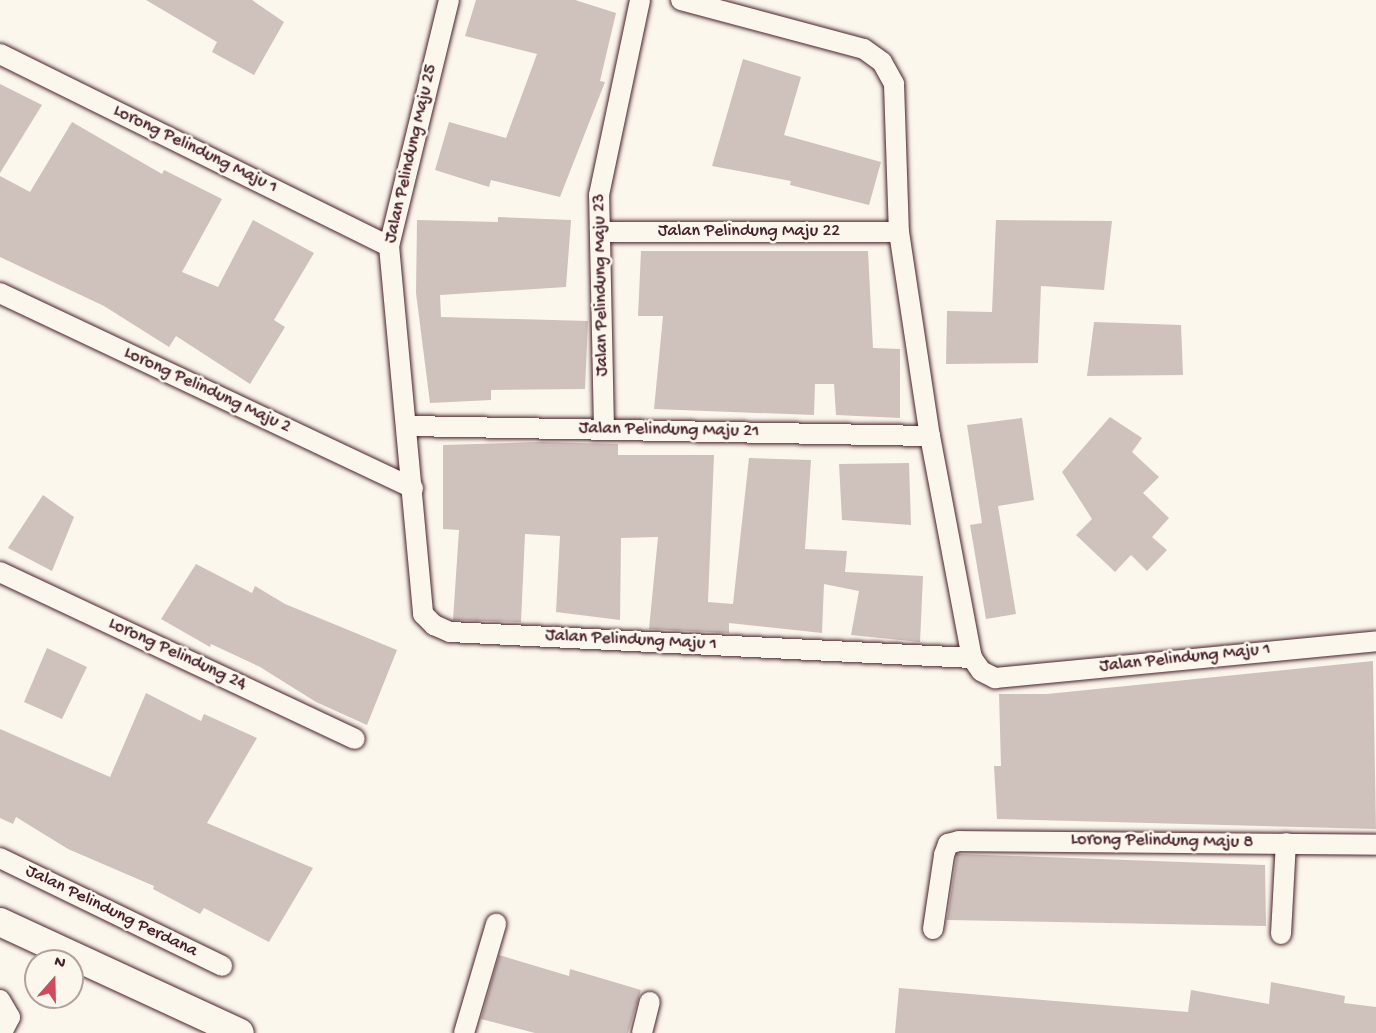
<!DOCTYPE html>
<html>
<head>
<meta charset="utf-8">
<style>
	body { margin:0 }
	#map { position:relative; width:1376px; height:1033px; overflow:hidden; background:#fbf7ec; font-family:"Gochi Hand",sans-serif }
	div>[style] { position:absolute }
	.building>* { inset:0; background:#cfc2bc }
	.roads { filter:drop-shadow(0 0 2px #4a1f2b) drop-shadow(0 0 2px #4a1f2b) }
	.street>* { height:20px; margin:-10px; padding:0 10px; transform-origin:10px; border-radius:10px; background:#fbf7ec }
	.secondary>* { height:28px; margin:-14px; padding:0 14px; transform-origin:14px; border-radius:14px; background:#fbf7ec }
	span { translate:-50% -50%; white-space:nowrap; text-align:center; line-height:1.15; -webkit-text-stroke:5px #fbf7ec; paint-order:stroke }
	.street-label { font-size:18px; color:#4a1f2b }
	.north { position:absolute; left:24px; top:949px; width:60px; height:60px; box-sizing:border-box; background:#fbf7ec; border:2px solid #b4a19f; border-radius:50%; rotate:20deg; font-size:16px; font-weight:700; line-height:24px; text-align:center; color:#4a1f2b }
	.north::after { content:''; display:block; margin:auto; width:21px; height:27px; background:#d1495b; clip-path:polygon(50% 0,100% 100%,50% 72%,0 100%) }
</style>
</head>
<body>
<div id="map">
	<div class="building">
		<i style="clip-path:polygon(146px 0,252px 0,284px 22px,254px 75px,212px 52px,217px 42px)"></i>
		<i style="clip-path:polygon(476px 0,575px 0,616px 13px,600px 81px,605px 82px,560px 197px,491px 180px,489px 187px,435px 170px,449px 122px,506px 138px,537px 54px,465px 36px)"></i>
		<i style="clip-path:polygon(743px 59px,801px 77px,784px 135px,881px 162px,869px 205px,790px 185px,791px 181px,712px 166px)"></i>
		<i style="clip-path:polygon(0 84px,42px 105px,0 173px)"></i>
		<i style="clip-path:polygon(72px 122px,162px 174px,164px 170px,222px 199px,182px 272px,218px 287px,253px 220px,314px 253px,274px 320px,285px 327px,250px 384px,176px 336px,169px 347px,104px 306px,0 257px,0 176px,30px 192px)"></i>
		<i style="clip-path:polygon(498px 217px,571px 220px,566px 287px,440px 295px,441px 317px,588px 321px,585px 389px,491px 390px,491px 400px,430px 403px,416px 293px,417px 220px,498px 222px)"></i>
		<i style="clip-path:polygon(996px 220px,1112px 221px,1104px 290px,1041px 286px,1038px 363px,946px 364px,947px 311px,992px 312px)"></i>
		<i style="clip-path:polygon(641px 251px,868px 251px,873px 348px,900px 349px,900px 418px,836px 415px,834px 384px,815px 384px,814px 415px,654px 409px,663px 316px,638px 316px)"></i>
		<i style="clip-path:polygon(1094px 322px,1181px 325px,1183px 375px,1087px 376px)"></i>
		<i style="clip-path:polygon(1110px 417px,1142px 438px,1132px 452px,1159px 477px,1143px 493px,1169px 518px,1152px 537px,1167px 550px,1147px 571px,1131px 555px,1115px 572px,1076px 535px,1092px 519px,1062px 472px)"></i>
		<i style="clip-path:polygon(1022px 418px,1034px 500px,998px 506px,1016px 614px,986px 619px,970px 525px,982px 523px,967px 425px)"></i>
		<i style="clip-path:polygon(539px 442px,618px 444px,618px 455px,714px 455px,708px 602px,733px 604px,749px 458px,811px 460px,805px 549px,847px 551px,845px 572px,923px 576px,920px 642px,851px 635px,859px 591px,824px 584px,822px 633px,729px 623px,729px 633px,649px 629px,658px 537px,621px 538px,620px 620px,556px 612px,560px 536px,525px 534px,521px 622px,453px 620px,459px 530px,443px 529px,443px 445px)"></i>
		<i style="clip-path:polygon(909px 463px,911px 525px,842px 520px,839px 464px)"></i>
		<i style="clip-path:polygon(43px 495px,74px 517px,52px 571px,8px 548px)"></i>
		<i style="clip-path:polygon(196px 564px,252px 593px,255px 586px,285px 604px,397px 650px,367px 725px,316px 702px,260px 667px,211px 644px,210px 647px,161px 619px)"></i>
		<i style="clip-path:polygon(47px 648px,87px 667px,62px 719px,24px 702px)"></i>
		<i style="clip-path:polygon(1373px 661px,1376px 829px,997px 819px,994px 766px,1001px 766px,999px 694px,1047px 694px)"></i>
		<i style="clip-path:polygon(146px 693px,201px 721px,204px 714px,257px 738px,207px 823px,313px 868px,269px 942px,204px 908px,200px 914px,153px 889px,154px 886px,68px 849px,16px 817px,13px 824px,0 818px,0 729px,110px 777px)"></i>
		<i style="clip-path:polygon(957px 854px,1265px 865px,1266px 926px,947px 920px)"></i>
		<i style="clip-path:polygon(499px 955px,569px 976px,570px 969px,641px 990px,628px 1033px,535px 1033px,481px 1019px)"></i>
		<i style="clip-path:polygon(1271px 982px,1345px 996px,1344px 1003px,1376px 1007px,1376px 1033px,895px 1033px,899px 988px,1188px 1012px,1191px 990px,1269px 1004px)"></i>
	</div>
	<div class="roads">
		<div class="street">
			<i style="left:449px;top:0;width:253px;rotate:103.7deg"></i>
			<i style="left:389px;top:246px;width:370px;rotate:84.7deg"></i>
			<i style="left:423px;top:614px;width:16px;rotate:45deg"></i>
			<i style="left:434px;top:625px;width:17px;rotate:24deg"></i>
			<i style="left:450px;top:632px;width:523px;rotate:2.85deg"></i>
			<i style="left:681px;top:0;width:189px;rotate:15deg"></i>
			<i style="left:864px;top:49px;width:22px;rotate:36deg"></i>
			<i style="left:882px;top:62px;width:25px;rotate:61deg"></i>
			<i style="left:894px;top:84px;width:148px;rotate:88.1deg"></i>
			<i style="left:899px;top:232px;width:206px;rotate:81.4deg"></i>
			<i style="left:930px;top:436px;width:226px;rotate:79.3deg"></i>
			<i style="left:972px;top:658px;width:16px;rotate:55deg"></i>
			<i style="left:981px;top:671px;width:16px;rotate:27deg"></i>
			<i style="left:995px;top:678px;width:383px;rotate:-5.5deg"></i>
			<i style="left:0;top:54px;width:434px;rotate:26.3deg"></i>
			<i style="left:600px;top:232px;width:299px"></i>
			<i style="left:0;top:293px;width:457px;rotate:25.3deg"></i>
			<i style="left:408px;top:426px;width:522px;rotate:1.1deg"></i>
			<i style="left:604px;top:429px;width:234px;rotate:-91.2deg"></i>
			<i style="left:599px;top:195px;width:199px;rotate:-78.1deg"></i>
			<i style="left:0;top:572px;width:392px;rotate:25.2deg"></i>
			<i style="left:0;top:858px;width:247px;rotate:25.9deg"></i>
			<i style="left:933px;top:929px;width:75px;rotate:-81.5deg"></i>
			<i style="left:944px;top:855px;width:12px;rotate:-70deg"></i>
			<i style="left:948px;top:844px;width:11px;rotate:-15deg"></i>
			<i style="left:959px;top:841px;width:417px;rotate:0.5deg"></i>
			<i style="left:1281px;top:934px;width:91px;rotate:-86.9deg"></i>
			<i style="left:0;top:1000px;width:20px;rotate:60deg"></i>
			<i style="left:10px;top:1017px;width:18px;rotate:117deg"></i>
			<i style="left:464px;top:1033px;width:114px;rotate:-73.6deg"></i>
			<i style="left:642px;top:1033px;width:32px;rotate:-76deg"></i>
		</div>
		<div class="secondary">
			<i style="left:0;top:922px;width:264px;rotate:24.8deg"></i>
		</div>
	</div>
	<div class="street-label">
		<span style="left:195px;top:150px;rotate:26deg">Lorong Pelindung Maju 1</span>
		<span style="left:412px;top:154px;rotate:-77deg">Jalan Pelindung Maju 25</span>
		<span style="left:749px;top:232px">Jalan Pelindung Maju 22</span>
		<span style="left:602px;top:285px;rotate:-91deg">Jalan Pelindung Maju 23</span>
		<span style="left:207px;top:391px;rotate:25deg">Lorong Pelindung Maju 2</span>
		<span style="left:669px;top:431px;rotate:1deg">Jalan Pelindung Maju 21</span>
		<span style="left:631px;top:641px;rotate:3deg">Jalan Pelindung Maju 1</span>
		<span style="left:177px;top:655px;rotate:25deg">Lorong Pelindung 24</span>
		<span style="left:1185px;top:659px;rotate:-6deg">Jalan Pelindung Maju 1</span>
		<span style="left:1162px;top:842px;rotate:1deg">Lorong Pelindung Maju 8</span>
		<span style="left:111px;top:912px;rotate:26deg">Jalan Pelindung Perdana</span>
	</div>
	<div class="north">N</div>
</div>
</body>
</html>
